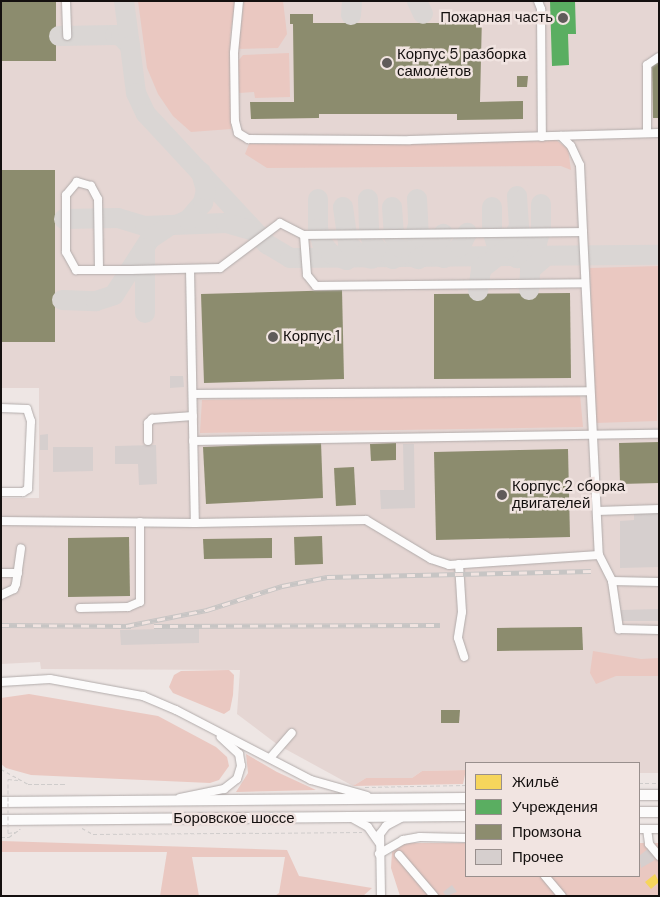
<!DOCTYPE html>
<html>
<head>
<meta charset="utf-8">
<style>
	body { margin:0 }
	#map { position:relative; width:660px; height:897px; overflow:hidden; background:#eee6e4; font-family:"DM Sans",sans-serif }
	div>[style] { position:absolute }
	.built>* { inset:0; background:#e5d6d3 }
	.green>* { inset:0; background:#eac8c1 }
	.homes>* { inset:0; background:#f6d55c }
	.public>* { inset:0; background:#5aae61 }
	.industry>* { inset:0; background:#8c8c6e }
	.taxiway>* { height:20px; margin:-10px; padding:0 10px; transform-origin:10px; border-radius:10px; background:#dad6d4 }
	.building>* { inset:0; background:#d6cfce }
	.path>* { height:1px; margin-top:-0.5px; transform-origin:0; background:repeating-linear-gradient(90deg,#cfcccb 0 4px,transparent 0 6.5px) }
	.roads { filter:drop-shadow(0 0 1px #b1abaa) drop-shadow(0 0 1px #b1abaa) }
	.minor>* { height:8px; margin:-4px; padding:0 4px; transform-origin:4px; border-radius:4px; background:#fcfbfb }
	.major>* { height:10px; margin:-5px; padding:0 5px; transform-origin:5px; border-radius:5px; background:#fcfbfb }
	.rail>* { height:4.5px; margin-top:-2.25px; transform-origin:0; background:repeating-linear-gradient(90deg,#f1e4e1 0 8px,#c7c5c4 0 16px); box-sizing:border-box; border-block:1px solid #c7c5c4 }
	.path-bridge>* { height:1px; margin-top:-0.5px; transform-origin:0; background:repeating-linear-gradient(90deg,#cfcccb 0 4px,transparent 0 6.5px) }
	.dots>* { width:14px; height:14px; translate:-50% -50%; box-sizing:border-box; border:2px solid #f1e4e1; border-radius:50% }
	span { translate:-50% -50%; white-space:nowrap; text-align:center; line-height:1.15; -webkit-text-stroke:5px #f1e4e1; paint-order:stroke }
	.poi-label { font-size:15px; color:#14100f }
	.right { translate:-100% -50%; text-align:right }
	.left { translate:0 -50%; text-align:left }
	.street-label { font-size:15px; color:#14100f }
	.frame { position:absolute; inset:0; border:2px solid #14100f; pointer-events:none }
	.legend { position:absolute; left:465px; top:762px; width:175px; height:115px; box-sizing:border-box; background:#f1e4e1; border:1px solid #998f8d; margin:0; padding:6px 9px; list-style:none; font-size:15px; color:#14100f }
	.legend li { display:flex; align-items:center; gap:10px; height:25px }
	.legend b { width:25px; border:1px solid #998f8d }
</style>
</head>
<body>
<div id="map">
	<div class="built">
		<i style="clip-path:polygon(1px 1px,659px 1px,659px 773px,639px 773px,639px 763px,466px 763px,466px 770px,422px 771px,412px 778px,366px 778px,353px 786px,278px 745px,237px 714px,240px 670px,41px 669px,40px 662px,1px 664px,1px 498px,39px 498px,39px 388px,1px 388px)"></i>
	</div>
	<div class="green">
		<i style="clip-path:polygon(138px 1px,235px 1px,230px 36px,231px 129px,191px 132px,173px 116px,158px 94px,147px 68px)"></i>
		<i style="clip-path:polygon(244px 1px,283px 1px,287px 34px,278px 48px,238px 49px)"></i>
		<i style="clip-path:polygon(289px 53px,290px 97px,255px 98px,254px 92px,239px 93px,238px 61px,243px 55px)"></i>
		<i style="clip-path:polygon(556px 140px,568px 149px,571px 170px,561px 166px,267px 168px,245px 154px,249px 144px)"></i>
		<i style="clip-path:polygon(659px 266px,657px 421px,595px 423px,590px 268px)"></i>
		<i style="clip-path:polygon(580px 395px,583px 427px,200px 433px,202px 400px)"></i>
		<i style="clip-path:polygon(593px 651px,641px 659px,659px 658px,659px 676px,616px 676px,596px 684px,590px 673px)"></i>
		<i style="clip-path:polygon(229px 670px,234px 675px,233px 695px,230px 710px,224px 714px,173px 693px,169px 687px,174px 675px,181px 671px)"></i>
		<i style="clip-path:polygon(29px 694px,158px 716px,216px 747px,227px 757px,229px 766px,219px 780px,210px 783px,31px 775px,6px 768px,1px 764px,1px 698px)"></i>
		<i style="clip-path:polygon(246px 754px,277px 772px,316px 790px,236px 792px,248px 773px)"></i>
		<i style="clip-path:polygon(466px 770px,463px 784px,353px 786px,366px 778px,412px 778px,422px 771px)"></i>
		<i style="clip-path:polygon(1px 841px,287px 850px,299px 876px,372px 888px,363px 896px,275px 896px,279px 893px,285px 857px,192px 857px,199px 896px,160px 896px,167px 852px,1px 852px)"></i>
		<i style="clip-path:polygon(405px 843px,466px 843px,466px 876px,639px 876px,639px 843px,659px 843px,659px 896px,400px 896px,391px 868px,392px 852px)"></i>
	</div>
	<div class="homes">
		<i style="clip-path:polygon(655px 874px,659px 882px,651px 889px,645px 882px)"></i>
	</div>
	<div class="public">
		<i style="clip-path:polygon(550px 1px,575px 1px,576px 34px,568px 34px,569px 65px,552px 66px)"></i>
	</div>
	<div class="industry">
		<i style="clip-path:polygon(1px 1px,56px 1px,56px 61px,1px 61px)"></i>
		<i style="clip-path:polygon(290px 14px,313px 14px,313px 23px,460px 23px,460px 15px,482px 15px,480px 102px,523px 101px,523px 119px,457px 120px,457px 114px,319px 114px,319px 118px,251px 119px,250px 102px,294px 102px,293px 24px,290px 24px)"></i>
		<i style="clip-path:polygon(652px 63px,659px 63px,659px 118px,653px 118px)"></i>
		<i style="clip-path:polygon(517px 76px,528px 76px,527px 87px,517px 87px)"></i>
		<i style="clip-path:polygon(1px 170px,55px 170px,55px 342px,1px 342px)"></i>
		<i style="clip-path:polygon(342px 290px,344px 379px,204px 383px,201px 294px)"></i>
		<i style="clip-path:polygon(570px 293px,571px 378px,434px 379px,434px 294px)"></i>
		<i style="clip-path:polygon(321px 442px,323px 498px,206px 504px,203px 447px)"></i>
		<i style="clip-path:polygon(659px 442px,659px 483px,620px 484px,619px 443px)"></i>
		<i style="clip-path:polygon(396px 443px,396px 460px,371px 461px,370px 444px)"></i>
		<i style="clip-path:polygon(568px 449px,570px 537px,436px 540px,434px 452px)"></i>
		<i style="clip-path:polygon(354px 467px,356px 505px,336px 506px,334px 468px)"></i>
		<i style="clip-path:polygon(322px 536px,323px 564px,295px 565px,294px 537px)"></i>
		<i style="clip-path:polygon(129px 537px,130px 596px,68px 597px,68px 538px)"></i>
		<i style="clip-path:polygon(272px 538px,272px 558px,204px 559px,203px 539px)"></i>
		<i style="clip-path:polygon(582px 627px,583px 650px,497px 651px,497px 628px)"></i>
		<i style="clip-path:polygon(441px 710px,460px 710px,459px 723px,441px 723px)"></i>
	</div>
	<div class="taxiway">
		<i style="left:417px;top:1px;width:14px;rotate:65deg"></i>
		<i style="left:351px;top:15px;width:14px;rotate:-86deg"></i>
		<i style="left:59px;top:36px;width:56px;rotate:-1deg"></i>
		<i style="left:115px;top:35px;width:6px;rotate:9deg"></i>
		<i style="left:121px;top:36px;width:13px;rotate:48deg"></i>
		<i style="left:130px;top:46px;width:45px;rotate:-97.6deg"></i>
		<i style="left:130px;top:46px;width:47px;rotate:82.7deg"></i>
		<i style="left:136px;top:93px;width:23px;rotate:65deg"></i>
		<i style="left:146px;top:114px;width:178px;rotate:47.1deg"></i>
		<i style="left:267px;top:244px;width:27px;rotate:31deg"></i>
		<i style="left:290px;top:258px;width:369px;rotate:-0.5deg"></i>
		<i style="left:517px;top:196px;width:45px;rotate:86.2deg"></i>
		<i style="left:318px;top:199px;width:30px;rotate:90deg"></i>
		<i style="left:318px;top:229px;width:15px;rotate:74deg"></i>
		<i style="left:322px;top:243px;width:14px;rotate:51deg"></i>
		<i style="left:331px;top:254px;width:17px;rotate:21deg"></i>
		<i style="left:368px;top:199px;width:34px;rotate:88deg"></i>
		<i style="left:369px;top:233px;width:12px;rotate:70deg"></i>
		<i style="left:373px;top:244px;width:12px;rotate:48deg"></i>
		<i style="left:381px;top:253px;width:13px;rotate:27deg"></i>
		<i style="left:393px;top:259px;width:15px;rotate:-28deg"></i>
		<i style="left:406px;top:252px;width:16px;rotate:-55deg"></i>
		<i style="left:415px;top:239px;width:11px;rotate:-80deg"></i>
		<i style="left:417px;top:199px;width:36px;rotate:87deg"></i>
		<i style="left:419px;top:235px;width:21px;rotate:55deg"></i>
		<i style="left:431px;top:252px;width:14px;rotate:25deg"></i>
		<i style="left:444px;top:258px;width:19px;rotate:-35deg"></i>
		<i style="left:460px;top:247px;width:16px;rotate:-63deg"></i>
		<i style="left:343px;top:207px;width:37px;rotate:82deg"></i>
		<i style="left:348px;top:244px;width:18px;rotate:43deg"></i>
		<i style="left:361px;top:256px;width:11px;rotate:15deg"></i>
		<i style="left:392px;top:207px;width:30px;rotate:86deg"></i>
		<i style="left:394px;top:237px;width:12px;rotate:59deg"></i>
		<i style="left:400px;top:247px;width:14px;rotate:39deg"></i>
		<i style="left:411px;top:256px;width:8px;rotate:23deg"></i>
		<i style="left:418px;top:259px;width:15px;rotate:-28deg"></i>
		<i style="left:431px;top:252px;width:22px;rotate:-56deg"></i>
		<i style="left:492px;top:207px;width:23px;rotate:90deg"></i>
		<i style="left:492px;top:230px;width:14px;rotate:73deg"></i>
		<i style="left:496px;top:243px;width:26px;rotate:36deg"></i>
		<i style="left:517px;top:258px;width:25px;rotate:-37deg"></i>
		<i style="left:537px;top:243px;width:15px;rotate:-74deg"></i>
		<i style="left:541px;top:229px;width:25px;rotate:-90deg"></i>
		<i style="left:64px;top:219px;width:54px;rotate:-1.1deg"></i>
		<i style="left:118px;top:218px;width:28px;rotate:17deg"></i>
		<i style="left:145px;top:226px;width:81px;rotate:-2.1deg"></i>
		<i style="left:226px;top:223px;width:29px;rotate:16deg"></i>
		<i style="left:179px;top:224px;width:10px;rotate:-24deg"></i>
		<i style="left:188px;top:220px;width:23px;rotate:-49deg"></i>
		<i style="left:203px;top:203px;width:13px;rotate:-77deg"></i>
		<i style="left:206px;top:190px;width:19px;rotate:-106deg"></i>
		<i style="left:529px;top:290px;width:20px;rotate:-87deg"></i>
		<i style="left:530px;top:270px;width:20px;rotate:-41deg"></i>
		<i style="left:478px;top:291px;width:22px;rotate:-82deg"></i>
		<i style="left:481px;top:269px;width:34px;rotate:-38deg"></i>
		<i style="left:508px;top:248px;width:20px;rotate:-63deg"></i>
		<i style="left:62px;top:300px;width:34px;rotate:2deg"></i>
		<i style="left:96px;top:301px;width:19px;rotate:-18deg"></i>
		<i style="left:114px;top:295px;width:67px;rotate:-57.3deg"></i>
		<i style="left:150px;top:239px;width:25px;rotate:-34deg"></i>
		<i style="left:145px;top:313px;width:65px;rotate:-90deg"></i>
	</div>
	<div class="building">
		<i style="clip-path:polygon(170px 376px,183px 376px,184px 387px,170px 388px)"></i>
		<i style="clip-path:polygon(48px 434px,48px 450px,40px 450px,40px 435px)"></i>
		<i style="clip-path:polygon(403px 444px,414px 444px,415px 508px,381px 509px,380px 490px,404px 490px)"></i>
		<i style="clip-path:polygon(156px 445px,157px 484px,139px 485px,138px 464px,115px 464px,115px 446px)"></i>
		<i style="clip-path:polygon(53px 447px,93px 447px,93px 471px,53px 472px)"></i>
		<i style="clip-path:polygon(659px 513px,659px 567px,620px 568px,620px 521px,634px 520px,634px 514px)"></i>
		<i style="clip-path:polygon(659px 609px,659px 621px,622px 621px,621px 610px)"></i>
		<i style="clip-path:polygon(199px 628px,199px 643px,121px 645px,120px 630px)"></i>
		<i style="clip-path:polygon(649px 848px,655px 860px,641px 868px,639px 856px)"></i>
		<i style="clip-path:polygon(452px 885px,457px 892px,446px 896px,443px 892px)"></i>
	</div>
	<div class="path">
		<i style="left:1px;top:769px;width:31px;rotate:29deg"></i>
		<i style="left:28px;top:784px;width:38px"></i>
		<i style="left:8px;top:779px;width:10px;rotate:6deg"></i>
		<i style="left:639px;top:783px;width:20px"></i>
		<i style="left:466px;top:784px;width:7px;rotate:-90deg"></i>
		<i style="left:365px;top:787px;width:101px;rotate:-1.1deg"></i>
		<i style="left:82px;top:828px;width:13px;rotate:29deg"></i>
		<i style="left:93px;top:834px;width:269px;rotate:-0.4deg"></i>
		<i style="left:8px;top:833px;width:7px;rotate:-8deg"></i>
		<i style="left:1px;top:837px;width:8px"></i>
		<i style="left:9px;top:837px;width:14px;rotate:-36deg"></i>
	</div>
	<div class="roads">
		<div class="minor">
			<i style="left:66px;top:1px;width:35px;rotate:88deg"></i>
			<i style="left:239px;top:1px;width:52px;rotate:95.5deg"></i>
			<i style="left:234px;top:53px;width:68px;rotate:89.2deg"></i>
			<i style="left:235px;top:121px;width:12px;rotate:76deg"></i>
			<i style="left:238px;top:133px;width:12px;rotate:31deg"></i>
			<i style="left:248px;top:139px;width:162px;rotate:0.4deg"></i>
			<i style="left:410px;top:140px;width:249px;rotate:-1.6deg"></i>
			<i style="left:538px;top:1px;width:9px;rotate:69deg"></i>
			<i style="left:541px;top:9px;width:128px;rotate:89.6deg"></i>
			<i style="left:647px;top:133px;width:68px;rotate:-90deg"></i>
			<i style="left:647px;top:65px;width:14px;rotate:-34deg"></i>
			<i style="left:561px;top:136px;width:14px;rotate:45deg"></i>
			<i style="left:571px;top:146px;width:21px;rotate:65deg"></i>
			<i style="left:580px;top:165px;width:67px;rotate:87.4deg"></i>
			<i style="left:304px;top:235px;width:40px;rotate:85.7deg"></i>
			<i style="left:307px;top:275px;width:14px;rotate:51deg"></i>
			<i style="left:316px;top:286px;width:268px;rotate:-0.6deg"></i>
			<i style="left:190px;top:269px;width:254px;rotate:88.9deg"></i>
			<i style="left:195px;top:523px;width:171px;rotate:-1deg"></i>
			<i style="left:366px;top:520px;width:76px;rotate:31deg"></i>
			<i style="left:431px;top:559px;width:19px;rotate:18deg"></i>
			<i style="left:449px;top:565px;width:150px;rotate:-3.8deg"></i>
			<i style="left:99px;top:270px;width:71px;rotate:-90.8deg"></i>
			<i style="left:98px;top:199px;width:15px;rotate:-118deg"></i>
			<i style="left:91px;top:186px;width:15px;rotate:-164deg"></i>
			<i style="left:77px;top:182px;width:17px;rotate:130deg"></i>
			<i style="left:66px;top:195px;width:57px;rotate:90deg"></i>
			<i style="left:66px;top:252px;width:21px;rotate:61deg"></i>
			<i style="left:76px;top:270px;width:55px"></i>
			<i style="left:131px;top:270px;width:89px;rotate:-1.3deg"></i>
			<i style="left:220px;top:268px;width:75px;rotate:-36.9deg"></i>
			<i style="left:280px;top:223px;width:27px;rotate:27deg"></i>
			<i style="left:304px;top:235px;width:279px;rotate:-0.6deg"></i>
			<i style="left:583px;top:232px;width:323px;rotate:87.2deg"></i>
			<i style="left:599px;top:555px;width:29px;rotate:63deg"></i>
			<i style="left:612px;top:581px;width:47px;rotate:1.2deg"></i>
			<i style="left:193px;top:394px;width:396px;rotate:-0.4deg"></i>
			<i style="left:1px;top:408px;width:26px;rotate:2deg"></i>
			<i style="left:27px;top:409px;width:13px;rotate:72deg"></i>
			<i style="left:31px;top:421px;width:68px;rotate:92.5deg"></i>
			<i style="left:28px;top:489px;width:6px;rotate:149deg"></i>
			<i style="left:23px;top:492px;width:22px;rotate:180deg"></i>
			<i style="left:148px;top:441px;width:18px;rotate:-90deg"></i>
			<i style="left:148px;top:423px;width:6px;rotate:-45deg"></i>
			<i style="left:152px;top:419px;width:41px;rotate:-4.2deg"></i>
			<i style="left:193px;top:441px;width:466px;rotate:-0.9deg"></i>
			<i style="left:597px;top:511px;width:62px;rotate:-1.8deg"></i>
			<i style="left:1px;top:521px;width:194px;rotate:0.6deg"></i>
			<i style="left:459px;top:564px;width:48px;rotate:86.4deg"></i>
			<i style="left:462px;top:612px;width:26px;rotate:99deg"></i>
			<i style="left:458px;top:638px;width:20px;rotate:72deg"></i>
			<i style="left:1px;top:573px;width:17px"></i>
			<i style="left:612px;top:581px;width:49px;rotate:81.7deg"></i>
			<i style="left:619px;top:629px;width:40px;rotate:1.4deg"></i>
			<i style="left:1px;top:595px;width:14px;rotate:-25deg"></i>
			<i style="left:14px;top:589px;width:5px;rotate:-68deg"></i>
			<i style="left:16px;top:584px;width:36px;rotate:-82deg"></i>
			<i style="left:80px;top:608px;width:48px;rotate:-1.2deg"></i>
			<i style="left:128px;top:607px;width:13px;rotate:-23deg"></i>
			<i style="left:140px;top:602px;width:80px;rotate:-90deg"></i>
			<i style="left:1px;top:682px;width:49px;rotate:-3.5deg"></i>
			<i style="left:50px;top:679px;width:95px;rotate:10.4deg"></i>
			<i style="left:143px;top:696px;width:36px;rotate:23deg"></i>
			<i style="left:176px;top:710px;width:152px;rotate:27.4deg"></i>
			<i style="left:311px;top:780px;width:58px;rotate:15.9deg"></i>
			<i style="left:270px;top:758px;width:33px;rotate:-49deg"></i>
			<i style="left:180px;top:798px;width:45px;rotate:-11.6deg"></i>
			<i style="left:224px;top:789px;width:16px;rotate:-38deg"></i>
			<i style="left:237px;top:779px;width:14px;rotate:-73deg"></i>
			<i style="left:241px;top:766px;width:12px;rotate:-99deg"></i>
			<i style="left:239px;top:754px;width:25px;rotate:-137deg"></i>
			<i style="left:352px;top:818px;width:18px;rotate:29deg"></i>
			<i style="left:368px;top:827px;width:19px;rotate:55deg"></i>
			<i style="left:639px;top:829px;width:20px"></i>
			<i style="left:647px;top:829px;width:15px;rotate:82deg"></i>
			<i style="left:649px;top:844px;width:16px;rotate:50deg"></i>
			<i style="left:379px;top:854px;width:28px;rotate:-30deg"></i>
			<i style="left:403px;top:840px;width:17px;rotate:-10deg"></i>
			<i style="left:420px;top:837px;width:46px;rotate:1.2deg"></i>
			<i style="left:399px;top:855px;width:54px;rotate:49.5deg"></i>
			<i style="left:545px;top:876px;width:26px;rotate:50deg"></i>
			<i style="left:381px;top:896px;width:62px;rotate:-90.9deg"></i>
			<i style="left:380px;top:834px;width:10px;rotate:-53deg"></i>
			<i style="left:386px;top:826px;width:17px;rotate:-28deg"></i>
		</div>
		<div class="major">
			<i style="left:639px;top:795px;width:20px"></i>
			<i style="left:1px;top:802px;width:465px;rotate:-0.5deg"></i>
			<i style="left:639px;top:812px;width:20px"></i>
			<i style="left:1px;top:820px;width:465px;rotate:-0.5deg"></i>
		</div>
	</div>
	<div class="rail">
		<i style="left:1px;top:625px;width:130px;rotate:0.4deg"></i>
		<i style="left:126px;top:626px;width:83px;rotate:-11.2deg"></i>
		<i style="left:207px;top:610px;width:79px;rotate:-17.7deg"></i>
		<i style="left:282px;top:586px;width:46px;rotate:-11.3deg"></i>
		<i style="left:327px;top:577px;width:264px;rotate:-1.3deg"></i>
		<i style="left:154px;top:626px;width:286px;rotate:-0.2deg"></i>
	</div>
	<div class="path-bridge">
		<i style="left:8px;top:833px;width:54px;rotate:-90deg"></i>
	</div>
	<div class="dots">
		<i style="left:563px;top:18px;background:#605b5a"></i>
		<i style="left:387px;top:63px;background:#605b5a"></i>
		<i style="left:273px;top:337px;background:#605b5a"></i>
		<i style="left:502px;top:495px;background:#605b5a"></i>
	</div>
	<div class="poi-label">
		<span class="right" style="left:553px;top:18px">Пожарная часть</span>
		<span class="left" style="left:397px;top:63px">Корпус 5 разборка<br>самолётов</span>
		<span class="left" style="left:283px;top:337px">Корпус 1</span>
		<span class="left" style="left:512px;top:495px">Корпус 2 сборка<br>двигателей</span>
	</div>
	<div class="street-label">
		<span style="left:234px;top:819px">Боровское шоссе</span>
	</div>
	<div class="frame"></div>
	<ul class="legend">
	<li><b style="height:14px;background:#f6d55c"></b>Жильё</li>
	<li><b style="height:14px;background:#5aae61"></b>Учреждения</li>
	<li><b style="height:14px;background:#8c8c6e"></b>Промзона</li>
	<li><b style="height:14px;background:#d6cfce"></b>Прочее</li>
	</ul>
</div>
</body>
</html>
